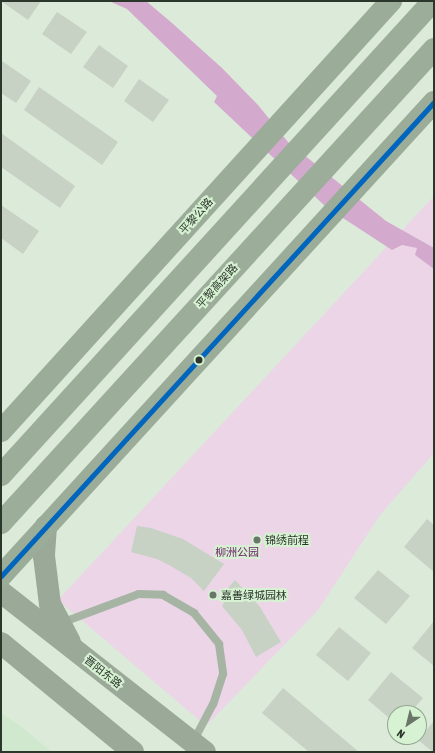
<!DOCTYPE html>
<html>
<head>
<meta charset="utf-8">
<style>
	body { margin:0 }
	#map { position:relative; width:435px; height:753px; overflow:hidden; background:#dceada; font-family:"Asap Condensed","Noto Sans SC",sans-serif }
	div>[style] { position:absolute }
	.built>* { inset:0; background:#d0e8cd }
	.green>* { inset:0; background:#ebd5e7 }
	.water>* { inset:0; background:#d3aacd }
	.building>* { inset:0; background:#c7d2c5 }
	.service>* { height:8px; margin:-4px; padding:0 4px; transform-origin:4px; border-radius:4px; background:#a6b4a4 }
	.secondary>* { height:22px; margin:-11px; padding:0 11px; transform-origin:11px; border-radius:11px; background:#9aa998 }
	.primary>* { height:22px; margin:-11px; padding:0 11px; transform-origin:11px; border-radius:11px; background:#9bac99 }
	.trunk>* { height:22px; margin:-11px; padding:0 11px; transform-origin:11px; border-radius:11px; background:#9cae9a }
	.bus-1>* { height:5px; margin:-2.5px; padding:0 2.5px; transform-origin:2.5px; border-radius:2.5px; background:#0065bd }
	.dots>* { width:11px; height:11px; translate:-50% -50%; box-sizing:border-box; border:2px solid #d7f1d3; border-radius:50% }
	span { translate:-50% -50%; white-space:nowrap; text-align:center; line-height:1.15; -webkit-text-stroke:4px #d7f1d3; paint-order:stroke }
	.street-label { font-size:11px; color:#2c372b }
	.poi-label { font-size:11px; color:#2c372b }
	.left { translate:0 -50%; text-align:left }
	.park-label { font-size:11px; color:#6e2369 }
	.frame { position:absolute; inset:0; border:2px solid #2c372b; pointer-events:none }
	.north { position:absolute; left:387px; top:705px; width:40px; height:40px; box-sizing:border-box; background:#d7f1d3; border:1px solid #93a790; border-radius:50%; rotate:215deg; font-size:11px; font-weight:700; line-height:16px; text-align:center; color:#2c372b }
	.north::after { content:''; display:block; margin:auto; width:14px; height:18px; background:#6a7668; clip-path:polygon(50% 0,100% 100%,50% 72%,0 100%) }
</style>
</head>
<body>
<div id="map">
	<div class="built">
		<i style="clip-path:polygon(1px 713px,19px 725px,52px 752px,1px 752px)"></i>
	</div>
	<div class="green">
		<i style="clip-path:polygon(434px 196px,434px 453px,380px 515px,318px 610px,206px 726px,58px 600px)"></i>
	</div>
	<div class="water">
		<i style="clip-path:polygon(109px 1px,146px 1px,172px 23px,222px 68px,258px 105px,288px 142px,386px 221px,434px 248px,434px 269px,415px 255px,417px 248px,402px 245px,392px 250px,326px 207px,214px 102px,217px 96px,127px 9px)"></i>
	</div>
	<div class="building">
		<i style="clip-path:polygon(1px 1px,41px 1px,28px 20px)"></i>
		<i style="clip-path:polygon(57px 12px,87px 32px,71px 54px,42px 34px)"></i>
		<i style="clip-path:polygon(99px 45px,128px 66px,113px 88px,83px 67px)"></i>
		<i style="clip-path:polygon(2px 61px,31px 81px,16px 103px,1px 93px)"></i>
		<i style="clip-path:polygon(139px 79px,169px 100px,153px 122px,124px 101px)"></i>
		<i style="clip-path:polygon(39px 87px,118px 142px,102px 165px,24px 110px)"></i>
		<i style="clip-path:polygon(1px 133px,75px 186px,60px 208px,1px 167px)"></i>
		<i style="clip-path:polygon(1px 205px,39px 231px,23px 254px,1px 238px)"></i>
		<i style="clip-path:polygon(427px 519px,434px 525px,434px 572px,404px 547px)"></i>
		<i style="clip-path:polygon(137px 526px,151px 528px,183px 539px,224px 564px,204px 591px,191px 578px,169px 565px,157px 559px,131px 552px)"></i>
		<i style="clip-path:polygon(378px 570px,410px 596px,386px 624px,354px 598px)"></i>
		<i style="clip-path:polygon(235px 580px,260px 607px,281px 642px,256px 657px,242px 630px,222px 606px,224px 603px,220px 598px)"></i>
		<i style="clip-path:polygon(434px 621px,434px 666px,412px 648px)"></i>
		<i style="clip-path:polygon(339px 627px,371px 653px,348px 681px,316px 655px)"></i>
		<i style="clip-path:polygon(391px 672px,423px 698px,410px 713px,395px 713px,395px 723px,368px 700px)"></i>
		<i style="clip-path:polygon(283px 688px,359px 752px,309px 752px,262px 713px)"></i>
		<i style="clip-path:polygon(434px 721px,434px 752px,433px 752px,418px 740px)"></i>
	</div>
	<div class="service">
		<i style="left:61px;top:623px;width:83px;rotate:-20.4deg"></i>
		<i style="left:139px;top:594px;width:24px;rotate:2deg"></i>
		<i style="left:163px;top:595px;width:36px;rotate:30deg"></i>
		<i style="left:194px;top:613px;width:40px;rotate:51deg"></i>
		<i style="left:219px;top:644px;width:30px;rotate:82deg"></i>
		<i style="left:223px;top:674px;width:32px;rotate:108deg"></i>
		<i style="left:213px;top:704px;width:43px;rotate:117.8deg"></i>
	</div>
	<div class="secondary">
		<i style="left:46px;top:526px;width:30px;rotate:94deg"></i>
		<i style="left:44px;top:556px;width:48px;rotate:82.9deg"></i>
		<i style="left:50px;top:604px;width:43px;rotate:62.2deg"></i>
		<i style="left:1px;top:592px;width:259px;rotate:38.1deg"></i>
		<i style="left:1px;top:643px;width:171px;rotate:39.5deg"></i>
	</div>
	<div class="primary">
		<i style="left:1px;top:431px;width:581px;rotate:-47.79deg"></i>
		<i style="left:1px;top:576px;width:642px;rotate:-47.59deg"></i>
	</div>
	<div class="trunk">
		<i style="left:1px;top:475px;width:641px;rotate:-47.65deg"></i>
		<i style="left:1px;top:523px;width:642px;rotate:-47.59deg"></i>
	</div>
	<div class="bus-1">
		<i style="left:1px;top:576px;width:642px;rotate:-47.59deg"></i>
	</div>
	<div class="dots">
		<i style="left:199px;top:360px;background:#2c372b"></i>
		<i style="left:257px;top:540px;background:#6a7668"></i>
		<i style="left:213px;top:595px;background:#6a7668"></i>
	</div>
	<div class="street-label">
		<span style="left:196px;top:216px;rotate:-48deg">平黎公路</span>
		<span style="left:217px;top:286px;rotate:-48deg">平黎高架路</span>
		<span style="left:103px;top:672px;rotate:38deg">晋阳东路</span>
	</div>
	<div class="poi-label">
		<span class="left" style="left:265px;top:540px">锦绣前程</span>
		<span class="left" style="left:221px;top:595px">嘉善绿城园林</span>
	</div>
	<div class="park-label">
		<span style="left:237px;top:552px">柳洲公园</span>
	</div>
	<div class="frame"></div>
	<div class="north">N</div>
</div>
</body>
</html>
